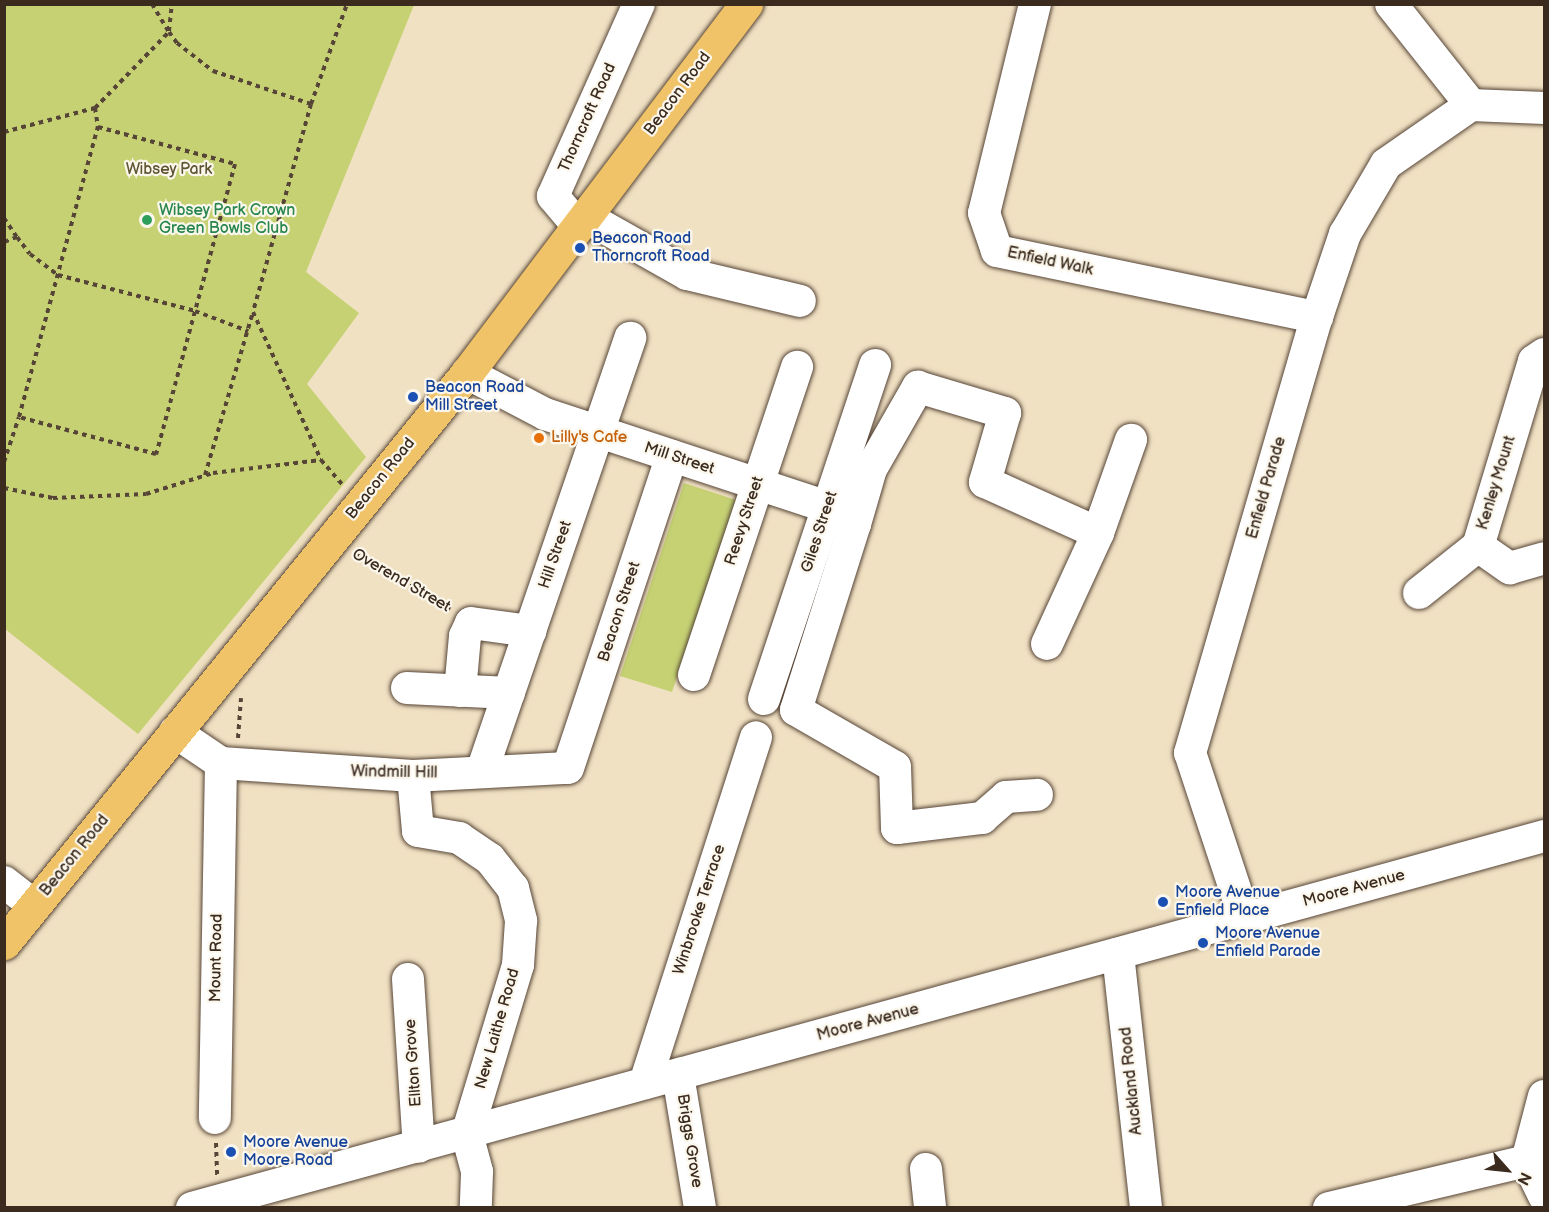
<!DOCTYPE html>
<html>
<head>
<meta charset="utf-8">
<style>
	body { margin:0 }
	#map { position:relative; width:1549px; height:1212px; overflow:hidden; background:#f1e1c3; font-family:"Balsamiq Sans",sans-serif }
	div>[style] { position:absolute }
	.green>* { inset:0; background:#c5d173 }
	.path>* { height:4px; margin-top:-2px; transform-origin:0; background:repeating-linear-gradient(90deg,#564537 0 4.5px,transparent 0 9px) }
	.roads { filter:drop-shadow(0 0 2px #564537) drop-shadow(0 0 2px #564537) }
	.minor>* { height:32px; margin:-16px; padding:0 16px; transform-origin:16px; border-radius:16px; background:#fff }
	.major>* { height:33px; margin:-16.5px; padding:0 16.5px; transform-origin:16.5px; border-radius:16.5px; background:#f0c369 }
	.dots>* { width:16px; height:16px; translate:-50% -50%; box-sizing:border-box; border:3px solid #fbf7ec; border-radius:50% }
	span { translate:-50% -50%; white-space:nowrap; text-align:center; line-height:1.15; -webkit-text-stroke:4.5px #fbf7ec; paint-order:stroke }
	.street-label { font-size:16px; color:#3b2a1e }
	.park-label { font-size:16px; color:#5e5433 }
	.leisure-label { font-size:16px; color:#27864d }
	.left { translate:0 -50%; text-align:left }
	.transit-label { font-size:16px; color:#164399 }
	.food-label { font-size:16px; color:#c56008 }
	.frame { position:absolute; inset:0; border:6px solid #3b2a1e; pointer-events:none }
	.north { position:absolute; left:1477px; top:1140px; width:60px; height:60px; -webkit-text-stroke:4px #fbf7ec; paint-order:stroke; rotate:117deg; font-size:16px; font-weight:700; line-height:24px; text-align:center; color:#3b2a1e }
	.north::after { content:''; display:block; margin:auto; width:21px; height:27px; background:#3b2a1e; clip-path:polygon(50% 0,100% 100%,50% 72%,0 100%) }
</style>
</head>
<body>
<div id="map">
	<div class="green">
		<i style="clip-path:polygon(5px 4px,414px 5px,306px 272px,359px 313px,307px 384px,366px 457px,138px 734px,5px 629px)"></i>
		<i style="clip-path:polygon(684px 483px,736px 500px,672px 692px,620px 676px)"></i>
	</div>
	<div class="path">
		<i style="left:152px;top:4px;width:33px;rotate:59deg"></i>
		<i style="left:169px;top:31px;width:27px;rotate:-84deg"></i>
		<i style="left:311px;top:104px;width:106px;rotate:-70.2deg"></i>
		<i style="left:95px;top:108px;width:19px;rotate:81deg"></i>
		<i style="left:98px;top:127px;width:142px;rotate:15.1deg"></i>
		<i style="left:235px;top:164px;width:301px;rotate:105.2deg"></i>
		<i style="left:156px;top:454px;width:142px;rotate:-164.9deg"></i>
		<i style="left:19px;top:417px;width:301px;rotate:-74.8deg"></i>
		<i style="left:4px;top:132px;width:94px;rotate:-14.8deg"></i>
		<i style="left:95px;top:108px;width:106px;rotate:-45.8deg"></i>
		<i style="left:169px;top:32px;width:14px;rotate:54deg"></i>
		<i style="left:177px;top:43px;width:46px;rotate:37.9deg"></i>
		<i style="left:213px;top:71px;width:103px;rotate:18.6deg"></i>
		<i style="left:311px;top:104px;width:216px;rotate:105.6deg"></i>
		<i style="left:4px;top:218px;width:23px;rotate:56deg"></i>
		<i style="left:17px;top:237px;width:14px;rotate:159deg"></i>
		<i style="left:17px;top:237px;width:21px;rotate:53deg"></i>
		<i style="left:30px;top:254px;width:35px;rotate:37deg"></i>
		<i style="left:58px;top:275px;width:142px;rotate:14.7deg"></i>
		<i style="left:195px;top:311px;width:57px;rotate:20.7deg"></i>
		<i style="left:4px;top:462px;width:47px;rotate:-71.6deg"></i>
		<i style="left:205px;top:475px;width:170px;rotate:-73.6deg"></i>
		<i style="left:253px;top:312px;width:163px;rotate:65.3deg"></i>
		<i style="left:4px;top:488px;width:50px;rotate:11.5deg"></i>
		<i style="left:53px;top:498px;width:93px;rotate:-2.5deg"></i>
		<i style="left:146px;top:494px;width:70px;rotate:-17.4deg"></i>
		<i style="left:213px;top:473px;width:109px;rotate:-6.9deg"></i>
		<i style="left:321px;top:460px;width:32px;rotate:49deg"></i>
		<i style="left:355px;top:554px;width:110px;rotate:30.1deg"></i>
		<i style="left:238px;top:738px;width:40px;rotate:-85.7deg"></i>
		<i style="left:216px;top:1143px;width:32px;rotate:88deg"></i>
	</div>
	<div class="roads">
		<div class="minor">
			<i style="left:1035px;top:4px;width:215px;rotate:103.7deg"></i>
			<i style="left:984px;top:213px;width:40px;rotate:71.1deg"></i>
			<i style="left:997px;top:251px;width:327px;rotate:11.7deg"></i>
			<i style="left:1391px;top:4px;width:129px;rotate:51.6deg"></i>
			<i style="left:1471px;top:105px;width:73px;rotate:2.4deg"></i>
			<i style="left:586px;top:217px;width:116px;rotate:29.4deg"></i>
			<i style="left:687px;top:274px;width:116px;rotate:13.4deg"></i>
			<i style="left:578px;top:226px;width:39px;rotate:-130deg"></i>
			<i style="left:553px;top:196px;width:210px;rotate:-65.9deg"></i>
			<i style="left:1544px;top:354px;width:12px;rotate:145deg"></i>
			<i style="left:1534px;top:361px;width:193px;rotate:106.8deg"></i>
			<i style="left:1478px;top:546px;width:39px;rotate:35deg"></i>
			<i style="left:1510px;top:568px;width:35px;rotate:-16deg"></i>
			<i style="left:467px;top:373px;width:88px;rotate:27.7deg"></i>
			<i style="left:545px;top:414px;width:298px;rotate:18.2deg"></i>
			<i style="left:828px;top:507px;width:32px;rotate:32deg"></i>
			<i style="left:855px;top:524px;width:195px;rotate:107.6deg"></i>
			<i style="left:796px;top:710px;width:114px;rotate:29.9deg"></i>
			<i style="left:895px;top:767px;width:61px;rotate:88.1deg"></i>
			<i style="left:897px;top:828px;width:86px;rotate:-6.7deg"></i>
			<i style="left:982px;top:818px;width:32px;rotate:-41deg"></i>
			<i style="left:1006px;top:797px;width:31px;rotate:-4deg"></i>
			<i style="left:855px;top:524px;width:57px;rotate:-73.8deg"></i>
			<i style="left:871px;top:469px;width:95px;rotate:-60.2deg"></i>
			<i style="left:918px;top:387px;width:91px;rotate:16.6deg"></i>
			<i style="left:1005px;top:413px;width:72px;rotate:106.2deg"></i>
			<i style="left:985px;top:482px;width:124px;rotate:24.3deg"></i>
			<i style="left:1098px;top:533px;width:122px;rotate:114.7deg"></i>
			<i style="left:1098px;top:533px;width:99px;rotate:-70.5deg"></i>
			<i style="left:1419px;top:593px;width:75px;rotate:-38.5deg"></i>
			<i style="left:694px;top:675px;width:325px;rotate:-71.5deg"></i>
			<i style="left:407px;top:688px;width:102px;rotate:2.8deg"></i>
			<i style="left:460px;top:691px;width:55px;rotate:-84.8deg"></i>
			<i style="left:465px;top:636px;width:14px;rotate:-65deg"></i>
			<i style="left:471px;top:623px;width:60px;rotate:7.7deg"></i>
			<i style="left:764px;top:699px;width:352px;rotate:-71.6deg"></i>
			<i style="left:175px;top:732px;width:55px;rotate:34deg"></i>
			<i style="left:221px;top:763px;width:355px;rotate:91deg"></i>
			<i style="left:221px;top:763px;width:192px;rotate:3.9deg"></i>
			<i style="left:413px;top:776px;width:155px;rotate:-3deg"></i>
			<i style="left:568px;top:768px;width:329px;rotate:-71.6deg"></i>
			<i style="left:482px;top:771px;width:458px;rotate:-71.1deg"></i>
			<i style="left:413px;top:776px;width:55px;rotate:84.8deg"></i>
			<i style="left:418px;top:831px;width:42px;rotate:9.7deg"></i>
			<i style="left:459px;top:838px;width:37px;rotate:34deg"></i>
			<i style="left:490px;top:859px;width:37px;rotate:52deg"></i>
			<i style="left:513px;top:888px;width:34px;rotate:76deg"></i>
			<i style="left:521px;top:921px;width:44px;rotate:93.9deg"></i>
			<i style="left:518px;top:965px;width:177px;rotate:106.8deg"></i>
			<i style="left:467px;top:1134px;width:39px;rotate:75deg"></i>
			<i style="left:477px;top:1172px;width:36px;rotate:92deg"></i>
			<i style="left:4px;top:882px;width:39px;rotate:38deg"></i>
			<i style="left:1245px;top:919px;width:175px;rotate:-108.3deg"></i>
			<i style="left:1190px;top:753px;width:454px;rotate:-73.8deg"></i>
			<i style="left:1317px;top:317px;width:88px;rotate:-71.4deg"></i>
			<i style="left:1345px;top:234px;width:81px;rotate:-59.6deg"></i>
			<i style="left:1386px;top:164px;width:103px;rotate:-34.8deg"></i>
			<i style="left:1118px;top:954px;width:256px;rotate:83.7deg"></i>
			<i style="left:408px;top:979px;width:168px;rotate:86.3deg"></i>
			<i style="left:678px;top:1075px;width:135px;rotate:80.6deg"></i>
			<i style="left:645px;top:1083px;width:363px;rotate:-72.2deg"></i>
			<i style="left:1544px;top:1096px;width:67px;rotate:104.7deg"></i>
			<i style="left:1527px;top:1161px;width:39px;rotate:64deg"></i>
			<i style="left:926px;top:1169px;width:39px;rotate:84deg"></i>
			<i style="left:192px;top:1208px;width:1402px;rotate:-15.38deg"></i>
			<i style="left:1329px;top:1208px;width:204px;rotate:-13.4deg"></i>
		</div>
		<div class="major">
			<i style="left:4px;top:943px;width:734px;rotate:-50.91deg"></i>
			<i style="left:467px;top:373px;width:463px;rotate:-52.9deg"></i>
		</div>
	</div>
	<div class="dots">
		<i style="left:147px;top:220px;background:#2e9e5b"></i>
		<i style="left:580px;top:248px;background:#1a4fb4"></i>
		<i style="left:413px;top:397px;background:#1a4fb4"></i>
		<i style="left:539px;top:438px;background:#e8710a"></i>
		<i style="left:1163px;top:902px;background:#1a4fb4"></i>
		<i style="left:1203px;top:943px;background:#1a4fb4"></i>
		<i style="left:231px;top:1152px;background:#1a4fb4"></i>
	</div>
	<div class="street-label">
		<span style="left:678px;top:94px;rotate:-53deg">Beacon Road</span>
		<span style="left:588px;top:118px;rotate:-66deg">Thorncroft Road</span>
		<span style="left:1050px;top:262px;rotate:12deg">Enfield Walk</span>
		<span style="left:679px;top:459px;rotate:18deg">Mill Street</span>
		<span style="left:381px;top:479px;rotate:-51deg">Beacon Road</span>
		<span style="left:1497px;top:483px;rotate:-73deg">Kenley Mount</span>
		<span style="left:1267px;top:488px;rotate:-74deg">Enfield Parade</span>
		<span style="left:745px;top:521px;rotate:-72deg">Reevy Street</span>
		<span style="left:820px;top:532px;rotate:-72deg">Giles Street</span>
		<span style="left:556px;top:555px;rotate:-71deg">Hill Street</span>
		<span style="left:401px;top:581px;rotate:30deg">Overend Street</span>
		<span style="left:620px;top:612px;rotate:-72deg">Beacon Street</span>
		<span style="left:394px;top:773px;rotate:1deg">Windmill Hill</span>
		<span style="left:75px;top:856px;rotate:-51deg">Beacon Road</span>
		<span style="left:1354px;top:889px;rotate:-15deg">Moore Avenue</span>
		<span style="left:700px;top:910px;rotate:-72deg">Winbrooke Terrace</span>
		<span style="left:217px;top:958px;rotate:-89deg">Mount Road</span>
		<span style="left:868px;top:1023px;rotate:-15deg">Moore Avenue</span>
		<span style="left:498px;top:1029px;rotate:-74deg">New Laithe Road</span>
		<span style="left:414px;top:1063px;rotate:-94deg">Ellton Grove</span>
		<span style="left:1132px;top:1081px;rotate:-96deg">Auckland Road</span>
		<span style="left:689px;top:1141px;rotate:81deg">Briggs Grove</span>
	</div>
	<div class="park-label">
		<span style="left:169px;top:170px">Wibsey Park</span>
	</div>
	<div class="leisure-label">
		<span class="left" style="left:159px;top:220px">Wibsey Park Crown<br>Green Bowls Club</span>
	</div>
	<div class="transit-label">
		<span class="left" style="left:592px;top:248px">Beacon Road<br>Thorncroft Road</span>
		<span class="left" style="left:425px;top:397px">Beacon Road<br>Mill Street</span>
		<span class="left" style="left:1175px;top:902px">Moore Avenue<br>Enfield Place</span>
		<span class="left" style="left:1215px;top:943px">Moore Avenue<br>Enfield Parade</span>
		<span class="left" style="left:243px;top:1152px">Moore Avenue<br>Moore Road</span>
	</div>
	<div class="food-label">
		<span class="left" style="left:551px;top:438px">Lilly's Cafe</span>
	</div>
	<div class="frame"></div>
	<div class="north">N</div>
</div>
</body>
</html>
